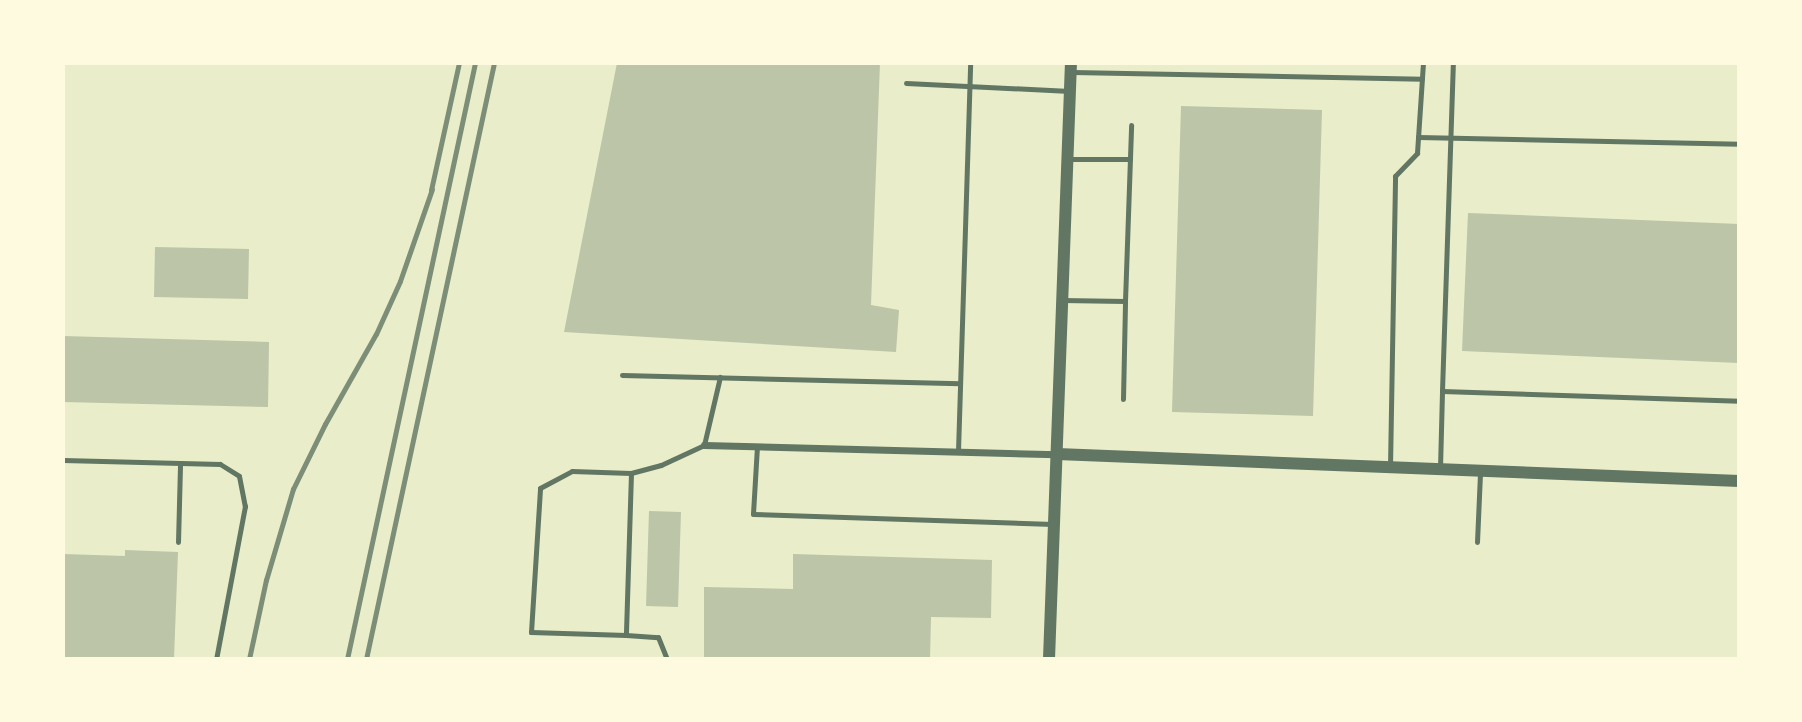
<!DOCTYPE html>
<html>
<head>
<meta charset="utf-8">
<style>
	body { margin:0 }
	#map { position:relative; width:1802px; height:722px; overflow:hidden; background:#e9edc9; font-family:"Roboto Condensed",sans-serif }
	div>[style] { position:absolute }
	.building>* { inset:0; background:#bcc5a7 }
	.service>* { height:5px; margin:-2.5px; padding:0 2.5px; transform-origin:2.5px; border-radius:2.5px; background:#617663 }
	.minor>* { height:7px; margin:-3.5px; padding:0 3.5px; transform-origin:3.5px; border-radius:3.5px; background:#617663 }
	.tertiary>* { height:12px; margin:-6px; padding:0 6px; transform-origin:6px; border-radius:6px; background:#617663 }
	.rail>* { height:5px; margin:-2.5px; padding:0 2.5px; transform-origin:2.5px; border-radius:2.5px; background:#7c8e77 }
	span { translate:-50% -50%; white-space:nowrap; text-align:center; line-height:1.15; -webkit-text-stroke:6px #fefae0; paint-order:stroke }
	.frame { position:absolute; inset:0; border:65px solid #fefae0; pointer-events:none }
</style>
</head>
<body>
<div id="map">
	<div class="building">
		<i style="clip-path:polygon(617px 63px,880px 63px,871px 305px,899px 310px,896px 352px,564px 332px)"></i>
		<i style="clip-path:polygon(1181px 106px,1322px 110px,1313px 416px,1172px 412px)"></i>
		<i style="clip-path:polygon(1468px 213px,1739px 224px,1739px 363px,1462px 351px)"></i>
		<i style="clip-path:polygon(155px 247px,249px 249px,248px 299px,154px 297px)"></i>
		<i style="clip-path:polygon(63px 336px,269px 342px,268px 407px,63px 402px)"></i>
		<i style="clip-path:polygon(649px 511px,681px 512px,678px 607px,646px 606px)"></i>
		<i style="clip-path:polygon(125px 550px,178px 552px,174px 659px,63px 659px,63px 554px,125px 556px)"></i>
		<i style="clip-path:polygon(793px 554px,992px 560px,991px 618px,931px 617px,930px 659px,704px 659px,704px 587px,793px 589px)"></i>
	</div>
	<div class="service">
		<i style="left:1072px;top:72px;width:350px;rotate:1.1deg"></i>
		<i style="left:906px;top:83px;width:164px;rotate:2.8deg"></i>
		<i style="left:1418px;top:137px;width:321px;rotate:1.2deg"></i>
		<i style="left:1067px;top:159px;width:63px"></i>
		<i style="left:1062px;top:300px;width:63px;rotate:0.9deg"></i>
		<i style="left:1125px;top:301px;width:176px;rotate:-88deg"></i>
		<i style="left:622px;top:375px;width:338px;rotate:1.4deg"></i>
		<i style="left:1442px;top:391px;width:328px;rotate:-88.1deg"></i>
		<i style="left:1123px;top:399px;width:98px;rotate:-88.8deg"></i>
		<i style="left:757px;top:446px;width:68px;rotate:93.4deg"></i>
		<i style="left:753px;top:514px;width:300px;rotate:1.9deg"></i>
		<i style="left:958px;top:451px;width:388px;rotate:-88.2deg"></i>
		<i style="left:63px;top:460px;width:157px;rotate:1.5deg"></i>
		<i style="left:220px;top:464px;width:22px;rotate:32deg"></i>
		<i style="left:239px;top:476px;width:31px;rotate:79deg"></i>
		<i style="left:245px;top:506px;width:156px;rotate:100.7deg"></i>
		<i style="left:1390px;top:467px;width:291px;rotate:-89deg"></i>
		<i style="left:1395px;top:176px;width:32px;rotate:-46deg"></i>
		<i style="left:1417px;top:153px;width:90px;rotate:-86.2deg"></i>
		<i style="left:1440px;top:468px;width:77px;rotate:-88.5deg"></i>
		<i style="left:1442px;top:391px;width:297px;rotate:1.9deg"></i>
		<i style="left:631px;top:473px;width:162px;rotate:91.8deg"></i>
		<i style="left:626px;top:635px;width:95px;rotate:-178.2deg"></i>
		<i style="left:531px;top:632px;width:144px;rotate:-86.4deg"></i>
		<i style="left:540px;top:488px;width:36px;rotate:-28deg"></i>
		<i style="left:572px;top:471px;width:59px;rotate:1.9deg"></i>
		<i style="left:631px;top:473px;width:31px;rotate:-15deg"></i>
		<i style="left:661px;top:465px;width:47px;rotate:-24.9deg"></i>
		<i style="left:704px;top:445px;width:70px;rotate:-76.8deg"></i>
		<i style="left:178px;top:542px;width:78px;rotate:-88.5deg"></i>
		<i style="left:1477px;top:542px;width:70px;rotate:-87.5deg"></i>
		<i style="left:626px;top:635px;width:32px;rotate:4deg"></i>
		<i style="left:658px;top:637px;width:24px;rotate:68deg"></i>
	</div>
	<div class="minor">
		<i style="left:704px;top:445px;width:353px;rotate:1.5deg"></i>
	</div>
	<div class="tertiary">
		<i style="left:1057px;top:454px;width:683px;rotate:2.27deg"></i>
		<i style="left:1049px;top:659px;width:596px;rotate:-87.89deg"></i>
	</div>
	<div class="rail">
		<i style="left:431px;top:190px;width:130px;rotate:-77.6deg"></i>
		<i style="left:249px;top:659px;width:81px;rotate:-77.9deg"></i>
		<i style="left:266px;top:580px;width:95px;rotate:-73.5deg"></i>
		<i style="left:293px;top:489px;width:72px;rotate:-63.8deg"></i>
		<i style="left:325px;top:424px;width:103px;rotate:-60.5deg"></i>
		<i style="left:376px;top:334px;width:58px;rotate:-65.6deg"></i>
		<i style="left:400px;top:281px;width:97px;rotate:-70.8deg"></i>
		<i style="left:347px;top:659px;width:610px;rotate:-77.88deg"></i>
		<i style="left:366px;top:659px;width:610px;rotate:-77.88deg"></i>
	</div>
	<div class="frame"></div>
</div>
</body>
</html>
